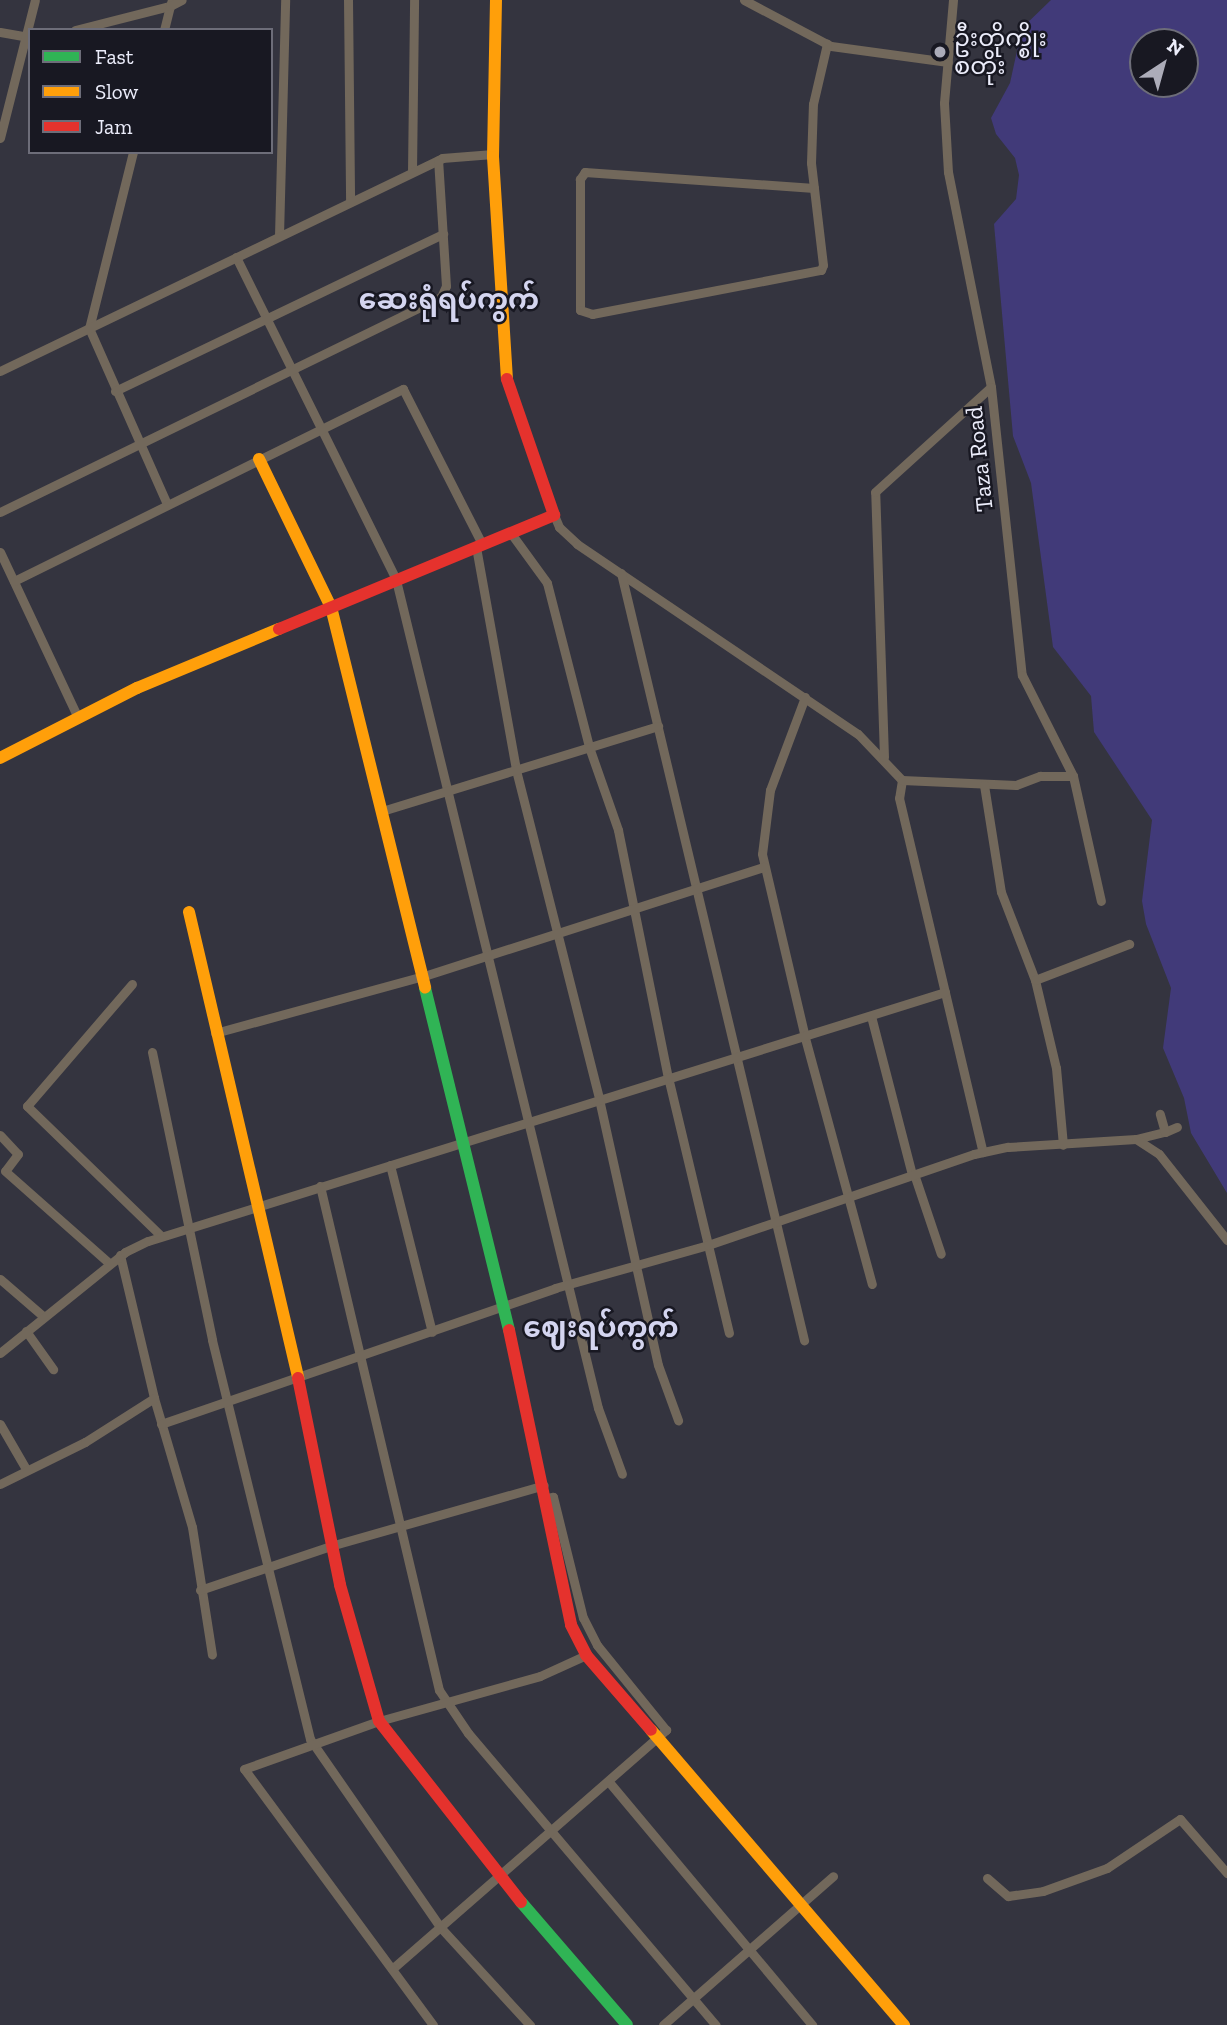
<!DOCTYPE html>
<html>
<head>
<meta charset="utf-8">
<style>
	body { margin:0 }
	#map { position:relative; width:1227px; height:2025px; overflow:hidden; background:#34343f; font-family:"Zilla Slab","Noto Sans Myanmar",serif }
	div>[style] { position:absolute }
	.water>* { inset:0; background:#413a79 }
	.street>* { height:9px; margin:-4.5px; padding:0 4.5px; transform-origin:4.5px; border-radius:4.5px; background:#72685b }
	.fast>* { height:12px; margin:-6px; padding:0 6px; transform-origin:6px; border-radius:6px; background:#30b455 }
	.slow>* { height:12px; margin:-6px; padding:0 6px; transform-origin:6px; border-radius:6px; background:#ff9f0a }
	.jam>* { height:12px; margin:-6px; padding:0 6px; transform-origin:6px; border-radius:6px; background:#e5322d }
	.dots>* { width:19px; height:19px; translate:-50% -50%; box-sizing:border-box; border:4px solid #181822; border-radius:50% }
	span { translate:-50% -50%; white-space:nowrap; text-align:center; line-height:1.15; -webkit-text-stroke:5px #181822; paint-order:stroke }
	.poi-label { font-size:24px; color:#ecedfb }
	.left { translate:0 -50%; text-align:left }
	.street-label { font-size:24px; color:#ecedfb }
	.quarter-label { font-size:28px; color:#d4d5f0; font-weight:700 }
	.legend { position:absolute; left:28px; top:28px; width:245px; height:126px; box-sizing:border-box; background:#181822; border:2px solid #6d6d79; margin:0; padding:9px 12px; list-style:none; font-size:21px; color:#ecedfb }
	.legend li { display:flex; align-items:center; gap:14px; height:35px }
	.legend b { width:35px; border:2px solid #6d6d79 }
	.north { position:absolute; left:1129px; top:28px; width:70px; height:70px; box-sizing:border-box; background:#181822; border:2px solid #6d6d79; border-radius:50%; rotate:36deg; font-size:19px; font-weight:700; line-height:28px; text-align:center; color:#ecedfb }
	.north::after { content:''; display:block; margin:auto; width:24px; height:32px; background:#acacb9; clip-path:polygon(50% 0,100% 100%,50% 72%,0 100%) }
</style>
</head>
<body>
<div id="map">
	<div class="water">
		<i style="clip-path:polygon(evenodd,1051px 0,1227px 0,1227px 1193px,1191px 1133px,1184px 1098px,1163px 1048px,1171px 988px,1146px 924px,1142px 901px,1152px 820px,1094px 732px,1091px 696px,1053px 647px,1031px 483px,1013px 436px,994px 224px,1016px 199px,1019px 175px,1015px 158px,996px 134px,991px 118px,1010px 83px,1022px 28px,1051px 0,1143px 42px,1185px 42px,1185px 84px,1143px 84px,1143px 42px)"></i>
	</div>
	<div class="street">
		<i style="left:348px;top:0;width:202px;rotate:89.4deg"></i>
		<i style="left:744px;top:0;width:98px;rotate:27.9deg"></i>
		<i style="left:831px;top:46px;width:118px;rotate:7.8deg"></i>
		<i style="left:953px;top:0;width:103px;rotate:95deg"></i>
		<i style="left:944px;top:103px;width:69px;rotate:86.7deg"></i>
		<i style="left:948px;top:172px;width:219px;rotate:78.7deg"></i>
		<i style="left:991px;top:387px;width:290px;rotate:83.9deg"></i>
		<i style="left:1022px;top:675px;width:113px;rotate:63.2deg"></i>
		<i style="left:1073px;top:776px;width:128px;rotate:77.4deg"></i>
		<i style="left:75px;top:30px;width:98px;rotate:-14.2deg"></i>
		<i style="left:170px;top:6px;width:6px;rotate:-72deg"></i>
		<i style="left:164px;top:30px;width:25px;rotate:-76deg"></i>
		<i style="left:170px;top:6px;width:13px;rotate:-27deg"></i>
		<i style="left:0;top:32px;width:29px;rotate:10deg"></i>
		<i style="left:0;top:138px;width:142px;rotate:-75.8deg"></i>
		<i style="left:133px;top:152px;width:181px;rotate:104deg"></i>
		<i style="left:89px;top:328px;width:193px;rotate:66.1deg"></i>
		<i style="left:412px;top:172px;width:172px;rotate:-89.3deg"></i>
		<i style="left:814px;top:188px;width:230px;rotate:-176deg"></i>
		<i style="left:585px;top:172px;width:9px;rotate:126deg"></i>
		<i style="left:580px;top:179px;width:131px;rotate:90deg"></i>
		<i style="left:580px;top:310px;width:13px;rotate:18deg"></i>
		<i style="left:592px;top:314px;width:233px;rotate:-10.9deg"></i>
		<i style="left:821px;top:270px;width:5px;rotate:-68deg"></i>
		<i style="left:823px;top:265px;width:103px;rotate:-96.7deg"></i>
		<i style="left:811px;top:163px;width:59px;rotate:-88.1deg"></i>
		<i style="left:813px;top:104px;width:62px;rotate:-76.9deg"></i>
		<i style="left:279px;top:236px;width:236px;rotate:-88.5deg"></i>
		<i style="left:236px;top:257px;width:360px;rotate:63.6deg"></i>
		<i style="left:396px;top:580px;width:852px;rotate:76.29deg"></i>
		<i style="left:598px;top:1408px;width:70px;rotate:70deg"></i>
		<i style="left:0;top:371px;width:491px;rotate:-25.7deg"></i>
		<i style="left:442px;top:158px;width:51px;rotate:-4.5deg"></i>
		<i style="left:115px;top:391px;width:364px;rotate:-25.6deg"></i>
		<i style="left:0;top:512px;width:491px;rotate:-26deg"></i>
		<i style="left:441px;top:297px;width:12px;rotate:-66deg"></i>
		<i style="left:446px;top:286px;width:126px;rotate:-93.6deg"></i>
		<i style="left:554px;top:515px;width:13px;rotate:67deg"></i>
		<i style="left:559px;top:527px;width:25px;rotate:43deg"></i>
		<i style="left:577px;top:544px;width:339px;rotate:34.1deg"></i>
		<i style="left:858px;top:734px;width:64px;rotate:46.3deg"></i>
		<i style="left:902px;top:780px;width:18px;rotate:99deg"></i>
		<i style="left:899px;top:798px;width:364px;rotate:76.7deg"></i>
		<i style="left:510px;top:532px;width:63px;rotate:54deg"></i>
		<i style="left:547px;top:583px;width:169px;rotate:75.6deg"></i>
		<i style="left:589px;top:747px;width:88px;rotate:70.7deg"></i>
		<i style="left:618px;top:830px;width:252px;rotate:78.6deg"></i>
		<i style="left:668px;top:1077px;width:263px;rotate:76.6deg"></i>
		<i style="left:476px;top:547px;width:227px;rotate:79.8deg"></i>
		<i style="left:516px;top:770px;width:339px;rotate:75.8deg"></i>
		<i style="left:599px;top:1099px;width:272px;rotate:77.5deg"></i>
		<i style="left:658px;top:1365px;width:59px;rotate:70deg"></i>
		<i style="left:0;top:552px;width:183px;rotate:64.8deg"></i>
		<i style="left:621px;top:573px;width:789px;rotate:76.58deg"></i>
		<i style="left:14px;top:581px;width:434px;rotate:-26.3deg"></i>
		<i style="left:403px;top:389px;width:174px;rotate:63deg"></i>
		<i style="left:805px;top:697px;width:99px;rotate:110.6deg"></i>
		<i style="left:770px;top:790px;width:64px;rotate:97.1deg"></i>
		<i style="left:762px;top:854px;width:189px;rotate:76.8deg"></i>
		<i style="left:805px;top:1038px;width:255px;rotate:74.8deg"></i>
		<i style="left:884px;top:757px;width:265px;rotate:-91.9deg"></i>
		<i style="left:875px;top:492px;width:156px;rotate:-42.2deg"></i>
		<i style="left:902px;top:780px;width:114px;rotate:2.5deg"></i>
		<i style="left:1016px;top:785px;width:26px;rotate:-21deg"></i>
		<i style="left:1040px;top:776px;width:33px"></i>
		<i style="left:984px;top:785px;width:108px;rotate:81deg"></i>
		<i style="left:1001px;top:892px;width:94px;rotate:68.9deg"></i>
		<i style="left:1035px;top:980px;width:90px;rotate:76.6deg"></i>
		<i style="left:1056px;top:1068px;width:77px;rotate:84.8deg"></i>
		<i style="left:382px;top:811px;width:289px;rotate:-17.1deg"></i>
		<i style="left:1035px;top:980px;width:101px;rotate:-21deg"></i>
		<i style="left:132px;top:984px;width:161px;rotate:130.7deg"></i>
		<i style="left:27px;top:1106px;width:187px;rotate:44.1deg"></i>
		<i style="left:871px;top:1016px;width:164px;rotate:75.5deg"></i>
		<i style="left:215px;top:1033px;width:217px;rotate:-15.3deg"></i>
		<i style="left:424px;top:976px;width:357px;rotate:-17.8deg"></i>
		<i style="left:152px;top:1052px;width:294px;rotate:78.2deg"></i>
		<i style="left:212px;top:1340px;width:411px;rotate:76.2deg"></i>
		<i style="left:310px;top:1739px;width:230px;rotate:55.3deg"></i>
		<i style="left:441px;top:1928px;width:132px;rotate:47.5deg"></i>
		<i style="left:1165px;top:1132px;width:13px;rotate:-23deg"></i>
		<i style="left:0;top:1135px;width:26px;rotate:47deg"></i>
		<i style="left:18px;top:1154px;width:21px;rotate:127deg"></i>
		<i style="left:5px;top:1171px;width:139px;rotate:41.5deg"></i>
		<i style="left:1136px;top:1139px;width:30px;rotate:-14deg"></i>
		<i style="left:1165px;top:1132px;width:19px;rotate:-106deg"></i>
		<i style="left:390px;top:1165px;width:172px;rotate:75.9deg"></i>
		<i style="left:914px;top:1174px;width:84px;rotate:71.4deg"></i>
		<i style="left:320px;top:1186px;width:518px;rotate:76.72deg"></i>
		<i style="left:439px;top:1690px;width:52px;rotate:56deg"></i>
		<i style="left:468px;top:1733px;width:383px;rotate:49.7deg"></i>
		<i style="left:120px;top:1255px;width:147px;rotate:76.6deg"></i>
		<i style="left:154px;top:1398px;width:134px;rotate:73.6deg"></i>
		<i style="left:192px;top:1527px;width:129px;rotate:81.1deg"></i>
		<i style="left:0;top:1279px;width:58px;rotate:40.8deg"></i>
		<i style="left:26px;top:1331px;width:47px;rotate:54.6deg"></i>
		<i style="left:0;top:1353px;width:161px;rotate:-38.9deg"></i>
		<i style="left:125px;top:1252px;width:25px;rotate:-26deg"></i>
		<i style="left:148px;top:1241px;width:835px;rotate:-17.35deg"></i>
		<i style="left:0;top:1424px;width:52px;rotate:60deg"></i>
		<i style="left:161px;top:1424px;width:417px;rotate:-19deg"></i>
		<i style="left:555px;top:1288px;width:159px;rotate:-15.7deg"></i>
		<i style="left:708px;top:1245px;width:281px;rotate:-18.9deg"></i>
		<i style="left:974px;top:1154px;width:35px;rotate:-12deg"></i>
		<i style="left:1008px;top:1147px;width:128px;rotate:-3.6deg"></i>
		<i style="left:1136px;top:1139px;width:27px;rotate:33deg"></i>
		<i style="left:1159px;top:1154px;width:110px;rotate:51.7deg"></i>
		<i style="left:0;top:1484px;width:95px;rotate:-26.3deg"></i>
		<i style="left:85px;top:1442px;width:82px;rotate:-32.5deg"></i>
		<i style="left:200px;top:1590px;width:141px;rotate:-18.6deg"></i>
		<i style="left:334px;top:1545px;width:218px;rotate:-15.9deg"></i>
		<i style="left:609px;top:1782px;width:317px;rotate:50.1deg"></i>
		<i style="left:987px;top:1878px;width:28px;rotate:41deg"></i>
		<i style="left:1008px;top:1896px;width:35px;rotate:-8deg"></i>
		<i style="left:1043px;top:1891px;width:68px;rotate:-19.8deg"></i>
		<i style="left:1107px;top:1868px;width:88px;rotate:-33.9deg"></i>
		<i style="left:1180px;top:1819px;width:72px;rotate:49deg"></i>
		<i style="left:392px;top:1969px;width:364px;rotate:-41.1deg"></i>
		<i style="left:666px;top:1730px;width:109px;rotate:-129.1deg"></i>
		<i style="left:597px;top:1645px;width:30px;rotate:-117deg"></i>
		<i style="left:583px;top:1618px;width:125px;rotate:-103.9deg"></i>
		<i style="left:553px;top:1497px;width:7px;rotate:172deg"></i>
		<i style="left:433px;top:2025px;width:318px;rotate:-126.4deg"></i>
		<i style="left:244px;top:1769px;width:143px;rotate:-19.6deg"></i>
		<i style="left:379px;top:1721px;width:167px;rotate:-15.6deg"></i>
		<i style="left:540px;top:1676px;width:51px;rotate:-24.5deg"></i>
		<i style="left:663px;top:2025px;width:226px;rotate:-41.2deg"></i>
	</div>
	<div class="fast">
		<i style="left:425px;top:988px;width:352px;rotate:76.2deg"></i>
		<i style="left:521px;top:1902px;width:162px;rotate:49.2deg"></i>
	</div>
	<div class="slow">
		<i style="left:496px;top:0;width:157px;rotate:91.1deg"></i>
		<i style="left:493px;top:157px;width:222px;rotate:86.4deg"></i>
		<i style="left:259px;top:459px;width:165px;rotate:64.1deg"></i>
		<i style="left:331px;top:607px;width:392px;rotate:76.1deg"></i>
		<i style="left:0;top:758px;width:154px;rotate:-27.1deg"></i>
		<i style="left:137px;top:688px;width:154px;rotate:-22.6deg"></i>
		<i style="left:189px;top:912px;width:479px;rotate:76.8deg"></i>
		<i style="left:651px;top:1730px;width:389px;rotate:49.4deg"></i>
	</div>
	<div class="jam">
		<i style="left:279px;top:629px;width:298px;rotate:-22.5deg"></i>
		<i style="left:554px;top:515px;width:144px;rotate:-109.1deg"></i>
		<i style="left:509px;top:1330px;width:301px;rotate:78.1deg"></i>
		<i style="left:571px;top:1625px;width:34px;rotate:63deg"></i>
		<i style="left:586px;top:1655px;width:99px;rotate:49.1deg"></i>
		<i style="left:298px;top:1378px;width:211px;rotate:78.5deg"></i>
		<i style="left:340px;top:1585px;width:141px;rotate:74deg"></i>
		<i style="left:379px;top:1721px;width:230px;rotate:51.9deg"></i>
	</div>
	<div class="dots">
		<i style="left:940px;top:52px;background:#acacb9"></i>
	</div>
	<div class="poi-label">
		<span class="left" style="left:954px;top:52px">ဦးတိုက္စိုး<br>စတိုး</span>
	</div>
	<div class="street-label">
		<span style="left:979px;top:459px;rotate:-96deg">Taza Road</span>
	</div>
	<div class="quarter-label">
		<span style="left:449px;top:300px">ဆေးရုံရပ်ကွက်</span>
		<span style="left:601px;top:1328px">ဈေးရပ်ကွက်</span>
	</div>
	<ul class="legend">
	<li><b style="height:9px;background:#30b455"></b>Fast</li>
	<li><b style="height:9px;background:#ff9f0a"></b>Slow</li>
	<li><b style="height:9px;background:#e5322d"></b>Jam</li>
	</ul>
	<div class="north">N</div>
</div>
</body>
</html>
